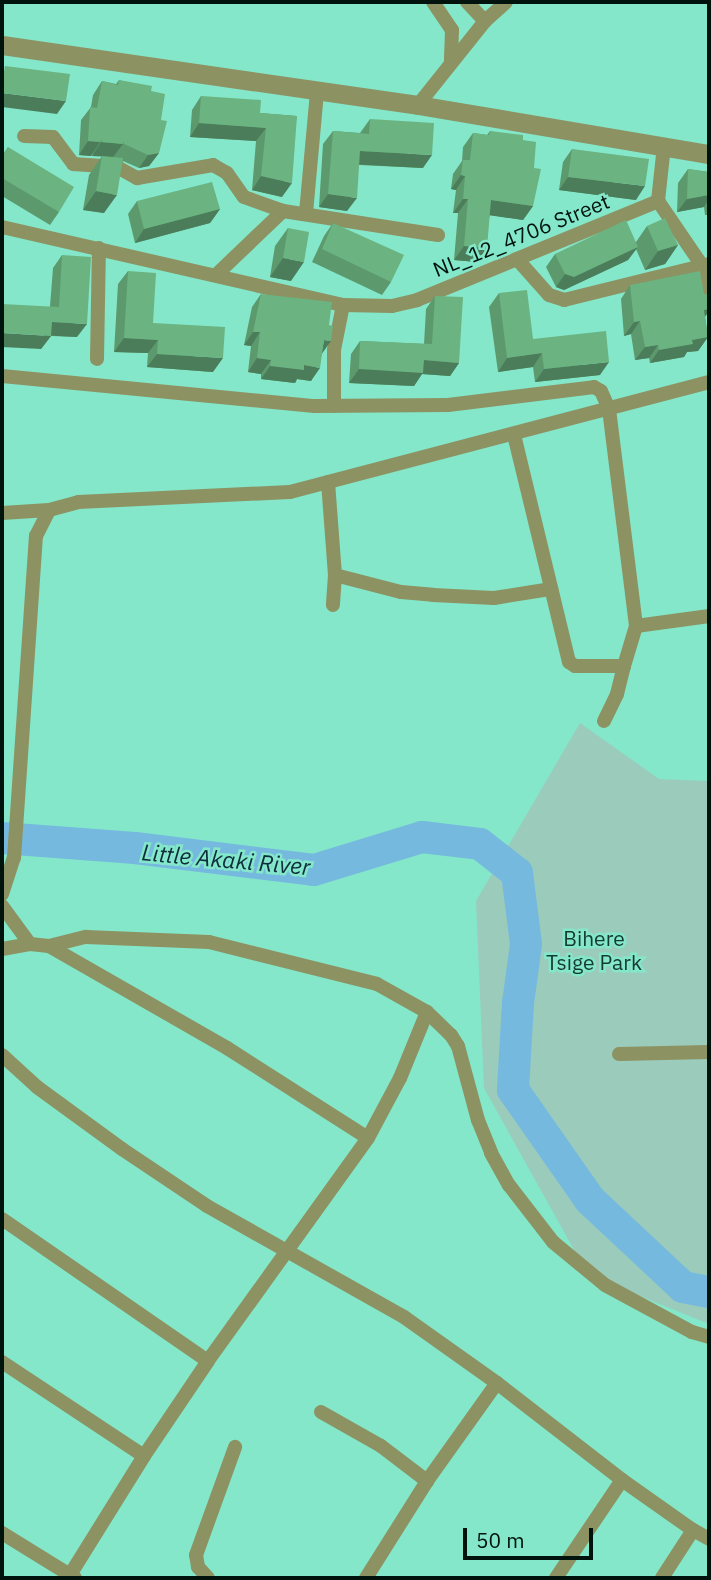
<!DOCTYPE html>
<html>
<head>
<meta charset="utf-8">
<style>
	body { margin:0 }
	#map { position:relative; width:711px; height:1580px; overflow:hidden; background:#84e7ca; font-family:"IBM Plex Sans",sans-serif }
	div>[style] { position:absolute }
	.green>* { inset:0; background:#9bcbbb }
	.river>* { height:32px; margin:-16px; padding:0 16px; transform-origin:16px; border-radius:16px; background:#75bade }
	.minor>* { height:14px; margin:-7px; padding:0 7px; transform-origin:7px; border-radius:7px; background:#8d9262 }
	.tertiary>* { height:19px; margin:-9.5px; padding:0 9.5px; transform-origin:9.5px; border-radius:9.5px; background:#8d9262 }
	.wall>* { inset:0; background:#5c9a6e }
	.shaded-wall>* { inset:0; background:#4b7d5a }
	.building>* { inset:0; background:#6bb380 }
	span { translate:-50% -50%; white-space:nowrap; text-align:center; line-height:1.15; -webkit-text-stroke:5px #84e7ca; paint-order:stroke }
	.street-label { font-size:21px; color:#01130d }
	.park-label { font-size:21px; color:#143a2f }
	.water-label { font-size:23px; color:#0d2d3d; font-style:italic }
	.frame { position:absolute; inset:0; border:4px solid #01130d; pointer-events:none }
	.scale { position:absolute; left:463px; top:1528px; width:130px; height:32px; box-sizing:border-box; border:4px solid #01130d; border-top:0; padding-left:9px; font-size:21px; line-height:24px; white-space:nowrap; color:#01130d; -webkit-text-stroke:5px #84e7ca; paint-order:stroke }
</style>
</head>
<body>
<div id="map">
	<div class="green">
		<i style="clip-path:polygon(580px 723px,659px 779px,709px 781px,709px 1324px,588px 1275px,484px 1088px,476px 901px)"></i>
	</div>
	<div class="river">
		<i style="left:2px;top:838px;width:133px;rotate:4.3deg"></i>
		<i style="left:135px;top:848px;width:180px;rotate:7deg"></i>
		<i style="left:314px;top:870px;width:113px;rotate:-17deg"></i>
		<i style="left:422px;top:837px;width:58px;rotate:6.9deg"></i>
		<i style="left:480px;top:844px;width:47px;rotate:38.1deg"></i>
		<i style="left:517px;top:873px;width:72px;rotate:82.8deg"></i>
		<i style="left:526px;top:944px;width:60px;rotate:97.7deg"></i>
		<i style="left:518px;top:1003px;width:87px;rotate:93.3deg"></i>
		<i style="left:513px;top:1090px;width:134px;rotate:55deg"></i>
		<i style="left:590px;top:1200px;width:127px;rotate:43.1deg"></i>
		<i style="left:683px;top:1287px;width:26px;rotate:11deg"></i>
	</div>
	<div class="minor">
		<i style="left:433px;top:2px;width:34px;rotate:56deg"></i>
		<i style="left:452px;top:30px;width:31px;rotate:92deg"></i>
		<i style="left:467px;top:2px;width:26px;rotate:47deg"></i>
		<i style="left:418px;top:105px;width:107px;rotate:-51.4deg"></i>
		<i style="left:485px;top:21px;width:28px;rotate:-42deg"></i>
		<i style="left:24px;top:136px;width:29px;rotate:2deg"></i>
		<i style="left:53px;top:137px;width:34px;rotate:53deg"></i>
		<i style="left:73px;top:164px;width:44px;rotate:3.9deg"></i>
		<i style="left:117px;top:167px;width:23px;rotate:29deg"></i>
		<i style="left:137px;top:178px;width:77px;rotate:-9.7deg"></i>
		<i style="left:213px;top:165px;width:16px;rotate:30deg"></i>
		<i style="left:227px;top:173px;width:29px;rotate:55deg"></i>
		<i style="left:244px;top:197px;width:41px;rotate:19.7deg"></i>
		<i style="left:658px;top:201px;width:76px;rotate:55.7deg"></i>
		<i style="left:701px;top:264px;width:29px;rotate:74deg"></i>
		<i style="left:306px;top:213px;width:122px;rotate:-84.8deg"></i>
		<i style="left:2px;top:227px;width:350px;rotate:12.9deg"></i>
		<i style="left:343px;top:305px;width:49px;rotate:1.2deg"></i>
		<i style="left:392px;top:306px;width:26px;rotate:-13deg"></i>
		<i style="left:417px;top:300px;width:261px;rotate:-22.3deg"></i>
		<i style="left:658px;top:201px;width:55px;rotate:-83.8deg"></i>
		<i style="left:517px;top:259px;width:48px;rotate:48.4deg"></i>
		<i style="left:549px;top:295px;width:16px;rotate:18deg"></i>
		<i style="left:564px;top:300px;width:149px;rotate:-13.9deg"></i>
		<i style="left:216px;top:275px;width:93px;rotate:-43.7deg"></i>
		<i style="left:283px;top:211px;width:157px;rotate:8.8deg"></i>
		<i style="left:97px;top:359px;width:111px;rotate:-89deg"></i>
		<i style="left:2px;top:376px;width:314px;rotate:5.5deg"></i>
		<i style="left:315px;top:406px;width:133px;rotate:-0.4deg"></i>
		<i style="left:448px;top:405px;width:147px;rotate:-7deg"></i>
		<i style="left:594px;top:387px;width:8px;rotate:30deg"></i>
		<i style="left:601px;top:391px;width:20px;rotate:66deg"></i>
		<i style="left:609px;top:409px;width:219px;rotate:82.9deg"></i>
		<i style="left:636px;top:626px;width:42px;rotate:106.7deg"></i>
		<i style="left:624px;top:666px;width:49px;rotate:180deg"></i>
		<i style="left:575px;top:666px;width:7px;rotate:-146deg"></i>
		<i style="left:569px;top:662px;width:234px;rotate:-103.6deg"></i>
		<i style="left:334px;top:406px;width:56px;rotate:-90deg"></i>
		<i style="left:334px;top:350px;width:46px;rotate:-78.7deg"></i>
		<i style="left:328px;top:482px;width:93px;rotate:85.7deg"></i>
		<i style="left:335px;top:575px;width:30px;rotate:94deg"></i>
		<i style="left:2px;top:513px;width:47px;rotate:-3.7deg"></i>
		<i style="left:49px;top:510px;width:30px;rotate:-15deg"></i>
		<i style="left:78px;top:502px;width:212px;rotate:-2.7deg"></i>
		<i style="left:290px;top:492px;width:433px;rotate:-14.7deg"></i>
		<i style="left:335px;top:575px;width:68px;rotate:14.4deg"></i>
		<i style="left:401px;top:592px;width:32px;rotate:5deg"></i>
		<i style="left:433px;top:595px;width:61px;rotate:2.8deg"></i>
		<i style="left:494px;top:598px;width:58px;rotate:-9deg"></i>
		<i style="left:636px;top:626px;width:74px;rotate:-7.8deg"></i>
		<i style="left:604px;top:721px;width:30px;rotate:-64deg"></i>
		<i style="left:617px;top:694px;width:29px;rotate:-76deg"></i>
		<i style="left:2px;top:894px;width:38px;rotate:-72deg"></i>
		<i style="left:14px;top:858px;width:323px;rotate:-86.1deg"></i>
		<i style="left:36px;top:536px;width:29px;rotate:-63deg"></i>
		<i style="left:2px;top:906px;width:47px;rotate:53.6deg"></i>
		<i style="left:49px;top:946px;width:205px;rotate:29.8deg"></i>
		<i style="left:227px;top:1048px;width:167px;rotate:32.6deg"></i>
		<i style="left:2px;top:949px;width:28px;rotate:-10deg"></i>
		<i style="left:30px;top:944px;width:19px;rotate:6deg"></i>
		<i style="left:49px;top:946px;width:38px;rotate:-14deg"></i>
		<i style="left:86px;top:937px;width:123px;rotate:2.3deg"></i>
		<i style="left:209px;top:942px;width:173px;rotate:14deg"></i>
		<i style="left:377px;top:984px;width:57px;rotate:29.2deg"></i>
		<i style="left:427px;top:1012px;width:71px;rotate:112.2deg"></i>
		<i style="left:400px;top:1078px;width:68px;rotate:118.1deg"></i>
		<i style="left:368px;top:1138px;width:274px;rotate:125.7deg"></i>
		<i style="left:208px;top:1361px;width:115px;rotate:124deg"></i>
		<i style="left:144px;top:1456px;width:144px;rotate:121.9deg"></i>
		<i style="left:427px;top:1012px;width:33px;rotate:44deg"></i>
		<i style="left:451px;top:1035px;width:13px;rotate:58deg"></i>
		<i style="left:458px;top:1046px;width:77px;rotate:74.9deg"></i>
		<i style="left:478px;top:1120px;width:35px;rotate:68deg"></i>
		<i style="left:491px;top:1153px;width:37px;rotate:61deg"></i>
		<i style="left:509px;top:1185px;width:72px;rotate:52.3deg"></i>
		<i style="left:553px;top:1242px;width:67px;rotate:39.6deg"></i>
		<i style="left:605px;top:1285px;width:99px;rotate:28.4deg"></i>
		<i style="left:692px;top:1332px;width:18px;rotate:16deg"></i>
		<i style="left:619px;top:1054px;width:90px;rotate:-1.3deg"></i>
		<i style="left:2px;top:1055px;width:47px;rotate:42.4deg"></i>
		<i style="left:37px;top:1087px;width:105px;rotate:36.1deg"></i>
		<i style="left:122px;top:1149px;width:102px;rotate:33.8deg"></i>
		<i style="left:207px;top:1206px;width:226px;rotate:29.4deg"></i>
		<i style="left:404px;top:1317px;width:114px;rotate:35.4deg"></i>
		<i style="left:497px;top:1383px;width:158px;rotate:37.8deg"></i>
		<i style="left:622px;top:1480px;width:118px;rotate:124deg"></i>
		<i style="left:2px;top:1219px;width:250px;rotate:34.6deg"></i>
		<i style="left:2px;top:1362px;width:170px;rotate:33.5deg"></i>
		<i style="left:321px;top:1412px;width:69px;rotate:29.5deg"></i>
		<i style="left:381px;top:1446px;width:58px;rotate:37.3deg"></i>
		<i style="left:622px;top:1480px;width:87px;rotate:35.2deg"></i>
		<i style="left:693px;top:1530px;width:57px;rotate:122.9deg"></i>
		<i style="left:693px;top:1530px;width:18px;rotate:29deg"></i>
		<i style="left:2px;top:1533px;width:86px;rotate:31.7deg"></i>
		<i style="left:208px;top:1578px;width:15px;rotate:-132deg"></i>
		<i style="left:198px;top:1567px;width:12px;rotate:-99deg"></i>
		<i style="left:196px;top:1555px;width:115px;rotate:-70.1deg"></i>
		<i style="left:366px;top:1578px;width:115px;rotate:-57.8deg"></i>
		<i style="left:427px;top:1481px;width:120px;rotate:-54.5deg"></i>
	</div>
	<div class="tertiary">
		<i style="left:2px;top:45px;width:420px;rotate:8.2deg"></i>
		<i style="left:418px;top:105px;width:295px;rotate:9.6deg"></i>
	</div>
	<div class="wall">
		<i style="clip-path:polygon(119px 80px,151px 91px,161px 120px,159px 153px,149px 166px,139px 168px,123px 161px,104px 213px,83px 210px,89px 175px,102px 156px,92px 156px,93px 153px,91px 156px,79px 155px,81px 120px,91px 107px,93px 95px,102px 81px,116px 84px)"></i>
		<i style="clip-path:polygon(201px 96px,260px 113px,297px 116px,282px 197px,252px 190px,256px 141px,190px 137px,192px 110px)"></i>
		<i style="clip-path:polygon(370px 119px,423px 168px,359px 165px,347px 211px,319px 207px,323px 144px,333px 131px,360px 133px)"></i>
		<i style="clip-path:polygon(490px 131px,523px 140px,534px 168px,533px 206px,523px 220px,490px 215px,477px 262px,454px 260px,458px 213px,453px 213px,456px 190px,451px 189px,453px 174px,462px 161px,463px 147px,473px 133px,487px 135px)"></i>
		<i style="clip-path:polygon(8px 147px,59px 212px,50px 225px,2px 196px,2px 156px)"></i>
		<i style="clip-path:polygon(572px 149px,636px 200px,559px 190px,563px 162px)"></i>
		<i style="clip-path:polygon(688px 169px,709px 172px,709px 215px,705px 215px,704px 207px,677px 212px,678px 183px)"></i>
		<i style="clip-path:polygon(137px 201px,220px 209px,210px 223px,135px 243px,128px 214px)"></i>
		<i style="clip-path:polygon(333px 223px,391px 282px,382px 295px,312px 262px,324px 236px)"></i>
		<i style="clip-path:polygon(647px 226px,678px 245px,665px 264px,645px 270px,636px 249px,628px 260px,564px 290px,556px 287px,546px 267px,555px 254px,636px 242px)"></i>
		<i style="clip-path:polygon(288px 228px,291px 281px,270px 277px,275px 246px)"></i>
		<i style="clip-path:polygon(62px 255px,77px 337px,51px 336px,41px 349px,50px 306px,53px 268px)"></i>
		<i style="clip-path:polygon(128px 271px,153px 323px,213px 372px,147px 367px,148px 353px,114px 352px,118px 284px)"></i>
		<i style="clip-path:polygon(630px 285px,709px 300px,709px 311px,705px 317px,708px 337px,698px 351px,687px 352px,684px 357px,650px 363px,649px 358px,635px 360px,631px 334px,624px 336px,621px 299px)"></i>
		<i style="clip-path:polygon(499px 293px,533px 339px,600px 375px,535px 382px,533px 367px,498px 372px,489px 307px)"></i>
		<i style="clip-path:polygon(261px 294px,322px 354px,311px 381px,297px 379px,295px 383px,261px 379px,261px 374px,248px 372px,251px 346px,244px 345px,252px 307px)"></i>
		<i style="clip-path:polygon(435px 296px,459px 363px,450px 376px,422px 374px,414px 386px,349px 383px,351px 354px,360px 341px,424px 344px,426px 309px)"></i>
	</div>
	<div class="shaded-wall">
		<i style="clip-path:polygon(2px 93px,66px 101px,57px 114px,2px 107px)"></i>
		<i style="clip-path:polygon(199px 123px,266px 128px,256px 141px,190px 137px)"></i>
		<i style="clip-path:polygon(88px 141px,100px 142px,91px 156px,79px 155px)"></i>
		<i style="clip-path:polygon(101px 142px,123px 144px,113px 157px,92px 156px)"></i>
		<i style="clip-path:polygon(360px 151px,432px 155px,423px 168px,351px 164px)"></i>
		<i style="clip-path:polygon(159px 153px,149px 166px,139px 168px,148px 155px)"></i>
		<i style="clip-path:polygon(461px 175px,465px 176px,456px 190px,451px 189px)"></i>
		<i style="clip-path:polygon(261px 176px,292px 183px,282px 197px,252px 190px)"></i>
		<i style="clip-path:polygon(568px 177px,645px 186px,636px 200px,559px 190px)"></i>
		<i style="clip-path:polygon(96px 191px,117px 195px,104px 213px,83px 210px)"></i>
		<i style="clip-path:polygon(328px 194px,357px 198px,347px 211px,319px 207px)"></i>
		<i style="clip-path:polygon(709px 195px,709px 199px,704px 207px,677px 212px,687px 199px)"></i>
		<i style="clip-path:polygon(463px 199px,468px 199px,458px 213px,453px 213px)"></i>
		<i style="clip-path:polygon(491px 200px,533px 206px,523px 220px,481px 214px)"></i>
		<i style="clip-path:polygon(220px 209px,210px 223px,135px 243px,144px 229px)"></i>
		<i style="clip-path:polygon(678px 245px,665px 264px,645px 270px,658px 251px)"></i>
		<i style="clip-path:polygon(464px 246px,487px 248px,477px 262px,454px 260px)"></i>
		<i style="clip-path:polygon(638px 247px,628px 260px,564px 290px,556px 287px,565px 274px)"></i>
		<i style="clip-path:polygon(283px 258px,304px 262px,291px 281px,270px 277px)"></i>
		<i style="clip-path:polygon(709px 309px,709px 311px,701px 322px,704px 310px)"></i>
		<i style="clip-path:polygon(640px 321px,631px 334px,624px 336px,634px 322px)"></i>
		<i style="clip-path:polygon(52px 322px,87px 324px,77px 337px,42px 335px)"></i>
		<i style="clip-path:polygon(253px 332px,260px 332px,251px 346px,244px 345px)"></i>
		<i style="clip-path:polygon(2px 333px,51px 336px,41px 349px,2px 347px)"></i>
		<i style="clip-path:polygon(708px 337px,698px 351px,687px 352px,684px 357px,650px 363px,659px 350px,692px 340px)"></i>
		<i style="clip-path:polygon(124px 338px,158px 340px,148px 353px,114px 352px)"></i>
		<i style="clip-path:polygon(324px 340px,331px 341px,321px 355px)"></i>
		<i style="clip-path:polygon(658px 345px,649px 358px,635px 360px,645px 347px)"></i>
		<i style="clip-path:polygon(542px 353px,533px 367px,498px 372px,507px 358px)"></i>
		<i style="clip-path:polygon(157px 354px,223px 358px,213px 372px,147px 367px)"></i>
		<i style="clip-path:polygon(257px 358px,271px 360px,261px 374px,248px 372px)"></i>
		<i style="clip-path:polygon(424px 360px,459px 363px,450px 376px,422px 374px,414px 386px,349px 383px,359px 369px)"></i>
		<i style="clip-path:polygon(609px 362px,600px 375px,535px 382px,544px 369px)"></i>
		<i style="clip-path:polygon(304px 365px,320px 368px,311px 381px,297px 379px,295px 383px,261px 379px,270px 366px)"></i>
	</div>
	<div class="building">
		<i style="clip-path:polygon(5px 66px,70px 74px,66px 101px,2px 93px,2px 77px,3px 78px)"></i>
		<i style="clip-path:polygon(119px 80px,152px 86px,151px 91px,165px 94px,161px 120px,167px 121px,159px 153px,148px 155px,124px 144px,123px 141px,123px 144px,101px 142px,102px 139px,100px 142px,88px 141px,90px 107px,97px 108px,102px 81px,118px 85px)"></i>
		<i style="clip-path:polygon(201px 96px,261px 100px,260px 113px,297px 116px,292px 183px,261px 176px,266px 128px,199px 123px)"></i>
		<i style="clip-path:polygon(370px 119px,434px 123px,432px 155px,360px 151px,357px 198px,328px 194px,333px 131px,369px 134px)"></i>
		<i style="clip-path:polygon(490px 131px,523px 135px,523px 140px,536px 142px,534px 168px,541px 169px,533px 206px,491px 200px,487px 248px,464px 246px,468px 199px,463px 199px,465px 176px,461px 175px,463px 160px,470px 160px,473px 133px,489px 135px)"></i>
		<i style="clip-path:polygon(8px 147px,74px 187px,59px 212px,2px 178px,2px 157px)"></i>
		<i style="clip-path:polygon(572px 149px,649px 159px,645px 186px,568px 177px)"></i>
		<i style="clip-path:polygon(102px 156px,123px 158px,117px 195px,96px 191px)"></i>
		<i style="clip-path:polygon(688px 169px,709px 172px,709px 195px,687px 199px)"></i>
		<i style="clip-path:polygon(212px 182px,220px 209px,144px 229px,137px 201px)"></i>
		<i style="clip-path:polygon(665px 218px,678px 245px,658px 251px,647px 226px)"></i>
		<i style="clip-path:polygon(626px 220px,638px 247px,574px 277px,565px 274px,555px 254px)"></i>
		<i style="clip-path:polygon(333px 223px,404px 255px,391px 282px,322px 249px)"></i>
		<i style="clip-path:polygon(288px 228px,309px 232px,304px 262px,283px 258px)"></i>
		<i style="clip-path:polygon(62px 255px,91px 257px,87px 324px,52px 322px,51px 336px,2px 333px,2px 304px,59px 307px)"></i>
		<i style="clip-path:polygon(128px 271px,156px 273px,153px 323px,225px 327px,223px 358px,157px 354px,158px 340px,124px 338px)"></i>
		<i style="clip-path:polygon(700px 271px,704px 294px,708px 294px,709px 300px,709px 309px,704px 310px,708px 337px,692px 340px,693px 344px,659px 350px,658px 345px,645px 347px,640px 321px,634px 322px,630px 285px)"></i>
		<i style="clip-path:polygon(527px 290px,533px 339px,606px 331px,609px 362px,544px 369px,542px 353px,507px 358px,499px 293px)"></i>
		<i style="clip-path:polygon(261px 294px,332px 302px,329px 325px,333px 326px,331px 341px,324px 340px,320px 368px,304px 365px,304px 370px,270px 366px,271px 360px,257px 358px,260px 332px,253px 332px)"></i>
		<i style="clip-path:polygon(435px 296px,463px 297px,459px 363px,424px 360px,423px 373px,359px 369px,360px 341px,432px 344px)"></i>
	</div>
	<div class="street-label">
		<span style="left:521px;top:235px;rotate:-22deg">NL_12_4706 Street</span>
	</div>
	<div class="park-label">
		<span style="left:594px;top:950px">Bihere<br>Tsige Park</span>
	</div>
	<div class="water-label">
		<span style="left:226px;top:859px;rotate:5deg">Little Akaki River</span>
	</div>
	<div class="frame"></div>
	<div class="scale">50 m</div>
</div>
</body>
</html>
